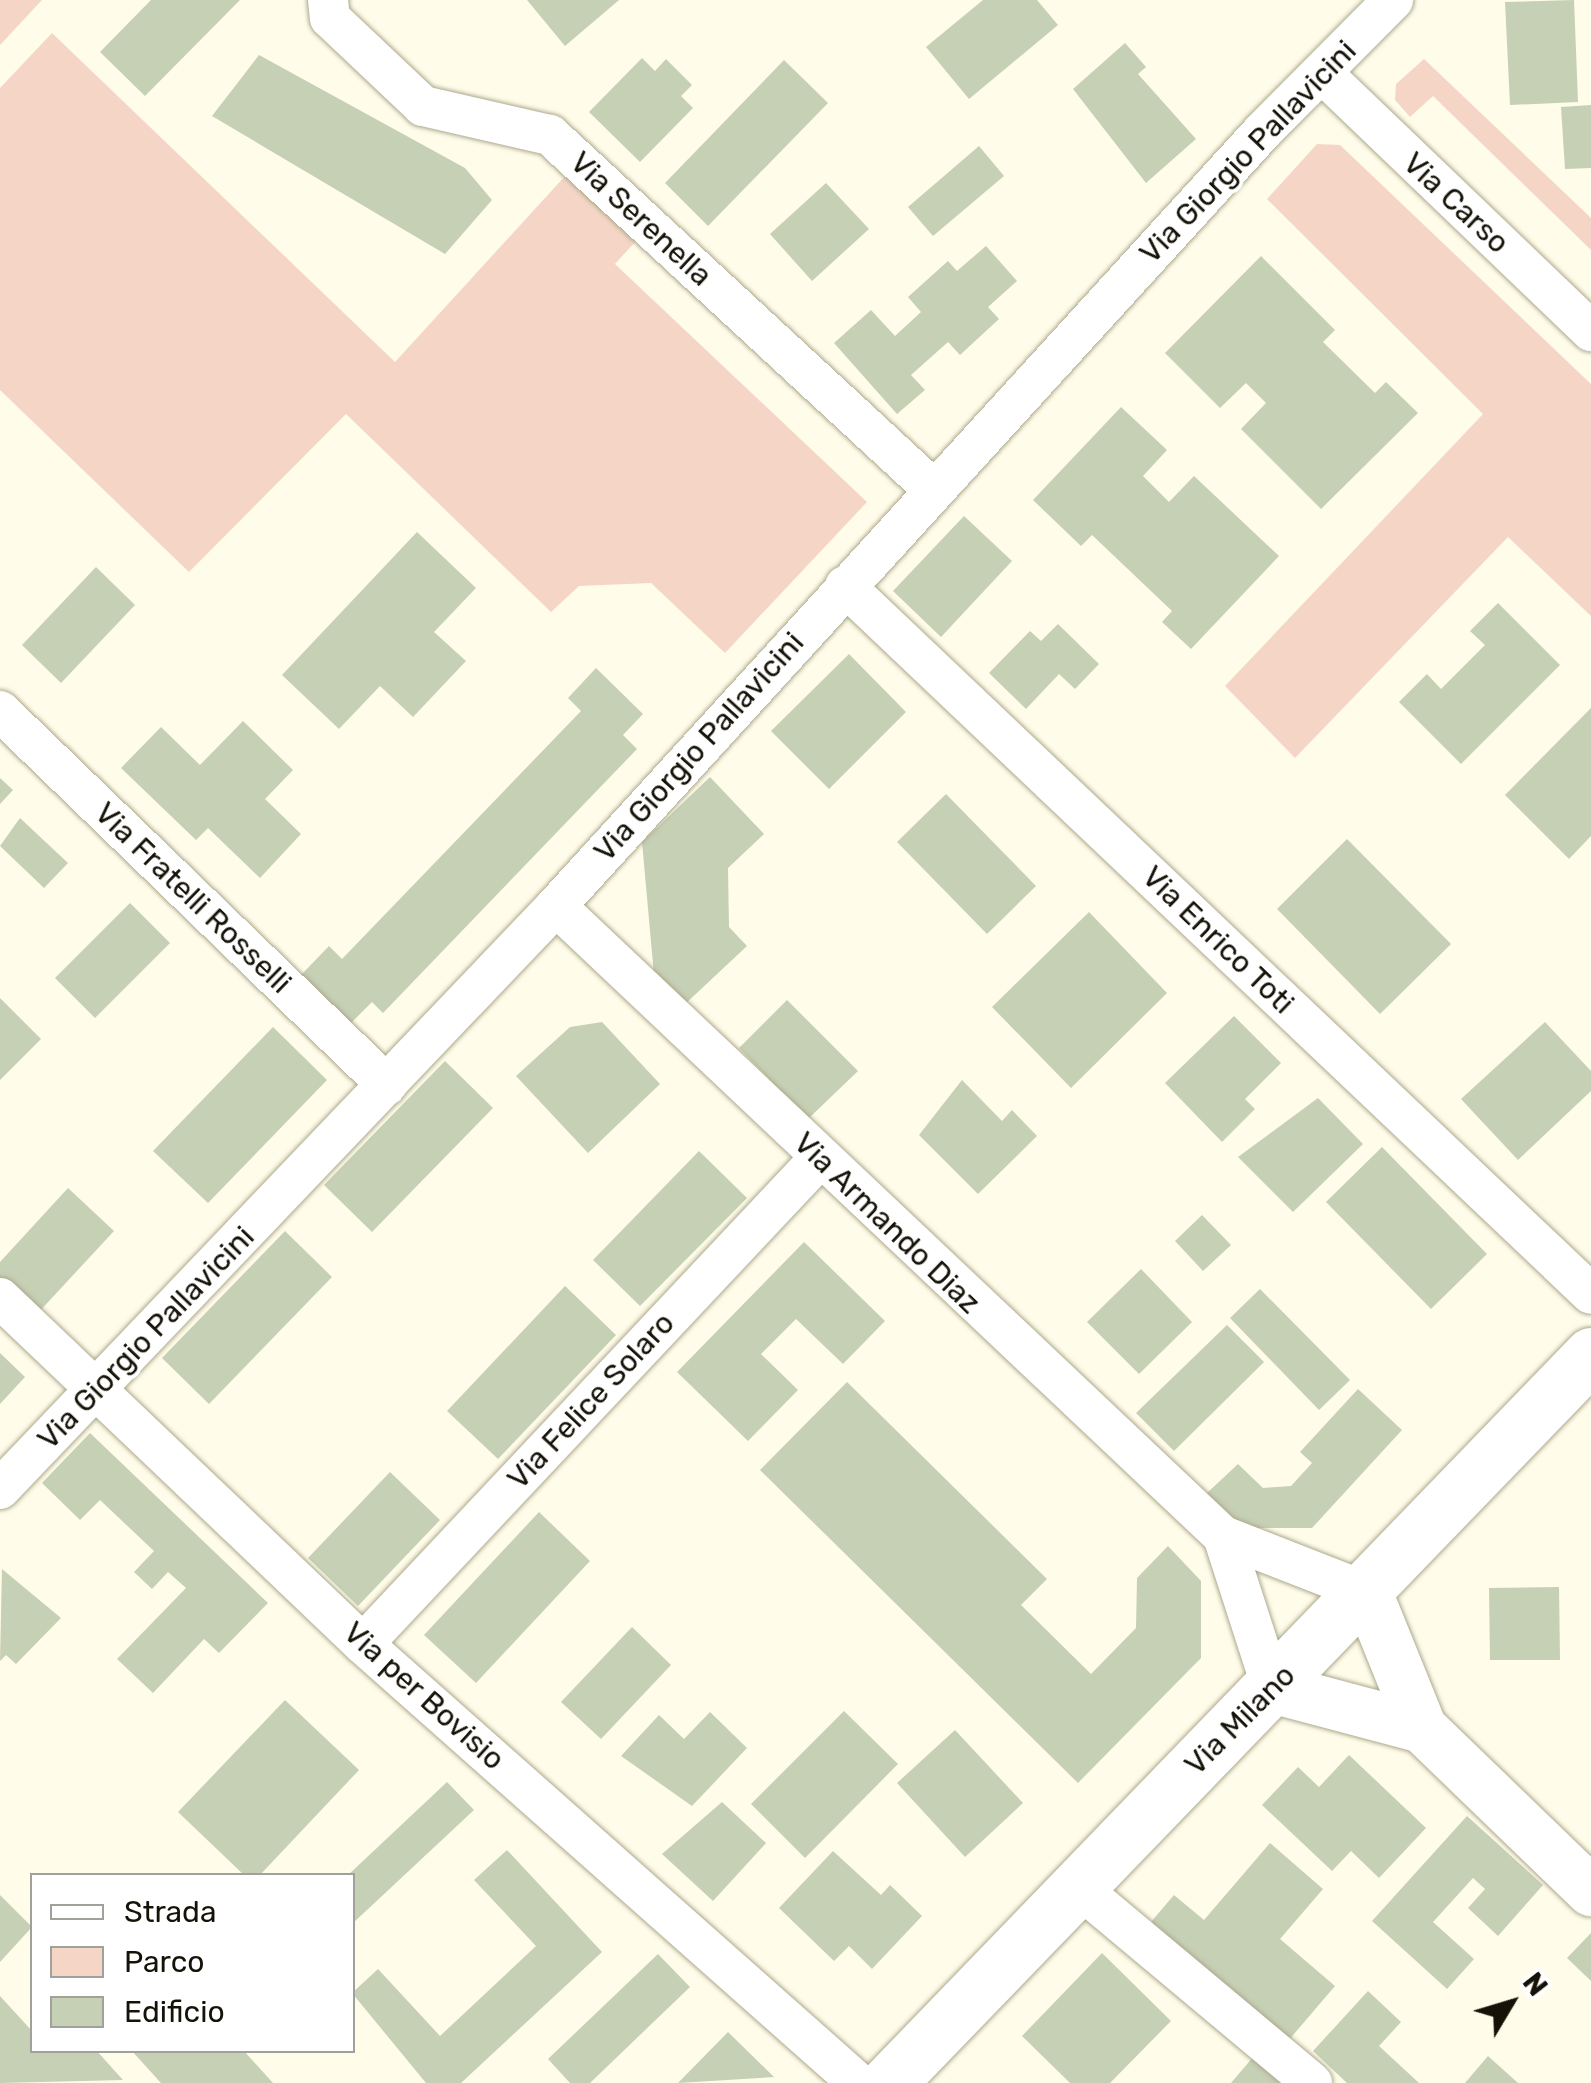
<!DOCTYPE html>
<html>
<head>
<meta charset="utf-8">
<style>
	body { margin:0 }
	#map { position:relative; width:1591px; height:2083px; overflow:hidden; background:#fffcea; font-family:Rubik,sans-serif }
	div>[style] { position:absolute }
	.green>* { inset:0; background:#f5d6c6 }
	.building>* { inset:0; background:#c6d0b5 }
	.roads { filter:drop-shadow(0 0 2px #ada98d) drop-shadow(0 0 2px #ada98d) }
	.minor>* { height:40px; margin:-20px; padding:0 20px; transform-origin:20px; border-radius:20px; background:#fff }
	.tertiary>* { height:50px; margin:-25px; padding:0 25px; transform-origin:25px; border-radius:25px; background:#fff }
	.secondary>* { height:55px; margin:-27.5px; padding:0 27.5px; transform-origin:27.5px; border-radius:27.5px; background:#fff }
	span { translate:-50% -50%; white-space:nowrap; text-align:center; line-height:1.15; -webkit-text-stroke:8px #fff; paint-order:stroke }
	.street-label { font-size:30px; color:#151308 }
	.legend { position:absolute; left:30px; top:1873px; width:325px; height:180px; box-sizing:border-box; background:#fff; border:2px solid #a1a19c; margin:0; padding:12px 18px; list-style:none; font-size:30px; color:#151308 }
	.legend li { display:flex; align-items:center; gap:20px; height:50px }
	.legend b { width:50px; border:2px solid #a1a19c }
	.north { position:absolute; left:1461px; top:1953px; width:100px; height:100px; -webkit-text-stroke:8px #fff; paint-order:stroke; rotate:52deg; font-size:28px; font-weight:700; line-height:40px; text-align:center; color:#151308 }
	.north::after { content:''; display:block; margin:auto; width:35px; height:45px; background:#151308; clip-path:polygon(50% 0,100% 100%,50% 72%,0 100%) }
</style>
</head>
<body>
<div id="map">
	<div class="green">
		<i style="clip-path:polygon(0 0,42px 0,0 45px)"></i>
		<i style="clip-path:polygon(52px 33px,395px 362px,566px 175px,636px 241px,615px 264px,867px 502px,725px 653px,651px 583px,579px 586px,551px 612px,346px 414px,189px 572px,0 390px,0 88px)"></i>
		<i style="clip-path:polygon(1424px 59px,1591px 218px,1591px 250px,1433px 96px,1410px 117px,1395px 100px,1396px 84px)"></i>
		<i style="clip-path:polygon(1317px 144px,1340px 145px,1591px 384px,1591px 616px,1508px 537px,1295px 758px,1225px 686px,1483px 414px,1267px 199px)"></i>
	</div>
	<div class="building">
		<i style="clip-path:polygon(151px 0,240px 0,145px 96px,100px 52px)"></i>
		<i style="clip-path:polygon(527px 0,619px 0,565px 46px)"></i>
		<i style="clip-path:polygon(983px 0,1037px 0,1058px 25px,969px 99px,926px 47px)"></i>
		<i style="clip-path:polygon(1574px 0,1578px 102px,1510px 105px,1505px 2px)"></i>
		<i style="clip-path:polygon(1125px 43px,1146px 67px,1138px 74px,1196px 139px,1146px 183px,1073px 89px)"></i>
		<i style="clip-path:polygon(259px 55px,465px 168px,492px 200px,445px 254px,212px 116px)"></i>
		<i style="clip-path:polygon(642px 58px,655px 71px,666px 59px,692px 85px,681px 96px,693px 108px,640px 162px,589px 112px)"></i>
		<i style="clip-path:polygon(784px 60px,828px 103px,708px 226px,665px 183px)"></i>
		<i style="clip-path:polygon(1591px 105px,1591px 168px,1565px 169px,1561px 107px)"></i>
		<i style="clip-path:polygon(979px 146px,1004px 176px,933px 236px,908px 207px)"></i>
		<i style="clip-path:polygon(826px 183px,869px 229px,812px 281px,770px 234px)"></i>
		<i style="clip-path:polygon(986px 246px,1017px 281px,988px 307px,999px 319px,960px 355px,948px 342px,911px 375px,925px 390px,897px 414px,834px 343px,871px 310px,895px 336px,921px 312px,908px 297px,948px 261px,957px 271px)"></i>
		<i style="clip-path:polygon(1261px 256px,1335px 330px,1323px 342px,1375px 393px,1386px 382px,1418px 413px,1321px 509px,1241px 429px,1266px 403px,1246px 383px,1220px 408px,1165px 353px)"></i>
		<i style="clip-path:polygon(1121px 407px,1167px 450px,1143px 476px,1169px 502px,1194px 476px,1279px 556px,1191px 649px,1162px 622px,1172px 611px,1092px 535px,1081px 546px,1033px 500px)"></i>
		<i style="clip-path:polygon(964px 516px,1012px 561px,941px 637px,893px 591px)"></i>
		<i style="clip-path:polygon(417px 532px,476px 588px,434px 632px,466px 661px,413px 717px,380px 686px,339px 729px,282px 675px)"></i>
		<i style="clip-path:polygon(96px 567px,135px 605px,61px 683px,22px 645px)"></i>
		<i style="clip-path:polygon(1498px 603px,1560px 665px,1461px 764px,1399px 702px,1427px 674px,1441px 689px,1485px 645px,1470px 631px)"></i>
		<i style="clip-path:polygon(1058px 624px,1099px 664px,1075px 689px,1059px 674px,1026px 709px,989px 673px,1030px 631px,1041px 641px)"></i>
		<i style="clip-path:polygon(849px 654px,906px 712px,829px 789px,771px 731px)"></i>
		<i style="clip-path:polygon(596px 668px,643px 714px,623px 735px,637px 749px,383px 1013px,372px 1002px,351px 1023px,301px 975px,329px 946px,342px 959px,581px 711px,568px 698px)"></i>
		<i style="clip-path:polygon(1591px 708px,1591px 836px,1569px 859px,1505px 795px)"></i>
		<i style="clip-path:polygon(243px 721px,293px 770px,265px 799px,301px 834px,260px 878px,208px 828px,196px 840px,121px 768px,161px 727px,200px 765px)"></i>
		<i style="clip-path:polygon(710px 777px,764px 834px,728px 868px,729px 927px,747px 946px,684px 1005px,654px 975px,642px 842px)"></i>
		<i style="clip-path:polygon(0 778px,13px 790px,0 804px)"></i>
		<i style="clip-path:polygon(946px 794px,1036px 886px,987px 934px,897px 842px)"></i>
		<i style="clip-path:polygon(20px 818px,68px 863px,44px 888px,0 846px)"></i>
		<i style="clip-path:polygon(1347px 839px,1451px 944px,1380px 1014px,1277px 909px)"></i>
		<i style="clip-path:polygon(130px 903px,170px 943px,95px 1018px,55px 978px)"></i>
		<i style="clip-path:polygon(1089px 912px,1167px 993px,1071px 1088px,992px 1007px)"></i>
		<i style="clip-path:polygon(0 998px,41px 1039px,0 1080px)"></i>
		<i style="clip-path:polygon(787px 1000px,858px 1071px,808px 1119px,739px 1048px)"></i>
		<i style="clip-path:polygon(1234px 1016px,1281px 1063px,1245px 1099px,1255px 1109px,1222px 1142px,1165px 1083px)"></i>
		<i style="clip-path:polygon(602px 1022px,660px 1084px,588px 1153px,516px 1076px,570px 1027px)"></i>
		<i style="clip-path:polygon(1545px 1022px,1591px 1071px,1591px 1091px,1518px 1160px,1461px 1099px)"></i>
		<i style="clip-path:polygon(273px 1027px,327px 1080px,208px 1203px,153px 1151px)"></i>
		<i style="clip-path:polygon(445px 1061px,493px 1108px,372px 1232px,324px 1185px)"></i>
		<i style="clip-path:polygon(962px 1080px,1002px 1121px,1012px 1110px,1037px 1136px,978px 1194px,919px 1135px)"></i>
		<i style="clip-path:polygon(1318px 1098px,1363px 1144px,1293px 1212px,1238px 1157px)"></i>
		<i style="clip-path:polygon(1382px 1147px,1487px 1254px,1431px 1309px,1326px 1202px)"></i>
		<i style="clip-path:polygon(699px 1151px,747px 1198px,640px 1306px,593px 1260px)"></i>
		<i style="clip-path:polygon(68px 1188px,114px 1231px,37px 1314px,0 1280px,0 1262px)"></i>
		<i style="clip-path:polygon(1202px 1215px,1231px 1245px,1203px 1271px,1175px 1241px)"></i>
		<i style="clip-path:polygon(285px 1231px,332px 1277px,209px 1404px,162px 1358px)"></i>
		<i style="clip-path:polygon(804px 1242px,885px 1321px,843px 1364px,796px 1319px,761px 1354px,798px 1390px,748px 1441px,677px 1372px)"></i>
		<i style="clip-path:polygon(1141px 1269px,1192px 1322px,1139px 1374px,1087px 1322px)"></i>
		<i style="clip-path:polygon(565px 1286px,616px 1335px,498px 1459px,447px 1411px)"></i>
		<i style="clip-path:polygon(1260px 1289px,1350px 1380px,1319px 1410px,1230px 1318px)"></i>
		<i style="clip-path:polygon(1227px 1325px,1264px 1362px,1174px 1451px,1136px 1413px)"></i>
		<i style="clip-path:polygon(0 1353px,25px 1377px,0 1404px)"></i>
		<i style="clip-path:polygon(847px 1382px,1047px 1579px,1021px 1605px,1091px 1674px,1136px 1628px,1137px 1578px,1168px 1546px,1201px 1581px,1201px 1658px,1078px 1783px,760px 1470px)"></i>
		<i style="clip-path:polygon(1358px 1389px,1402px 1430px,1312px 1528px,1239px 1528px,1206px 1494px,1238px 1464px,1263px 1488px,1291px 1486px,1312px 1463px,1300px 1452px)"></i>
		<i style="clip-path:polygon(90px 1433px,268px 1603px,219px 1653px,204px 1639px,153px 1693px,117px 1659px,186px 1588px,168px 1572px,152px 1589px,134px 1572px,154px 1551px,100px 1500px,80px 1520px,42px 1483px)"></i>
		<i style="clip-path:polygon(390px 1472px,440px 1520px,358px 1606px,308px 1558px)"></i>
		<i style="clip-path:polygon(539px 1512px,590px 1561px,476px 1683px,424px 1635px)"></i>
		<i style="clip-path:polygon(2px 1569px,61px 1618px,16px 1664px,6px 1655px,0 1661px)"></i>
		<i style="clip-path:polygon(1559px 1587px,1560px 1660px,1490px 1660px,1489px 1588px)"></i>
		<i style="clip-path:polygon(632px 1627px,671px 1665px,601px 1739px,561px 1702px)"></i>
		<i style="clip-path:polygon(285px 1700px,359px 1770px,259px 1876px,245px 1876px,178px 1812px)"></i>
		<i style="clip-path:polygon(844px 1711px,898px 1764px,805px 1858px,751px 1804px)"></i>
		<i style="clip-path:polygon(710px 1712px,747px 1748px,692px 1806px,621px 1756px,659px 1715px,684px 1739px)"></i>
		<i style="clip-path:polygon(955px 1730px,1023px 1803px,965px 1857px,897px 1783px)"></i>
		<i style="clip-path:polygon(1349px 1755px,1426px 1828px,1379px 1878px,1351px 1851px,1332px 1871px,1262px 1805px,1298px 1767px,1319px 1787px)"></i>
		<i style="clip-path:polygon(447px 1782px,474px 1810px,352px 1924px,347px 1876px)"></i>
		<i style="clip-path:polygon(722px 1802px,766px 1843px,713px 1901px,662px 1854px)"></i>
		<i style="clip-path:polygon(1467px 1816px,1543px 1885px,1498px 1936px,1468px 1908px,1485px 1889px,1473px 1878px,1433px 1922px,1474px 1959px,1447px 1989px,1372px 1921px)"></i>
		<i style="clip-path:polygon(1270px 1843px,1323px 1889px,1280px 1939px,1335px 1986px,1288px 2041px,1151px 1922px,1174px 1895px,1204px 1920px)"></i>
		<i style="clip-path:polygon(507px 1850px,602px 1952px,461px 2083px,426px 2083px,352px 1993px,378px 1969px,440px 2036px,536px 1946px,474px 1880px)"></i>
		<i style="clip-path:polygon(833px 1851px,881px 1895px,890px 1885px,922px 1916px,872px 1969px,849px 1946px,834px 1961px,779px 1908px)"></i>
		<i style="clip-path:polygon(0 1895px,32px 1927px,0 1962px)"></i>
		<i style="clip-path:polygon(1591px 1933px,1591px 1981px,1567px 1958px)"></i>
		<i style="clip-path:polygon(1102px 1953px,1171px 2021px,1110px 2083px,1070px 2083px,1022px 2036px)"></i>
		<i style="clip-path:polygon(658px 1954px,690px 1987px,590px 2083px,570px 2083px,548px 2059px)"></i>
		<i style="clip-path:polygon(1368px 1991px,1401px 2022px,1379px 2046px,1419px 2083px,1347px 2083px,1313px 2051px)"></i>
		<i style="clip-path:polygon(0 1996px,32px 2031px,32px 2050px,96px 2050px,123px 2080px,0 2083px)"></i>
		<i style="clip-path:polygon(728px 2032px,774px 2077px,678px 2083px)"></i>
		<i style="clip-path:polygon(131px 2050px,243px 2050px,273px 2083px,161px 2083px)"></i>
		<i style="clip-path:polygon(1254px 2056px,1286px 2083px,1231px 2083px)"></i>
		<i style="clip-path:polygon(1488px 2056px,1518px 2083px,1465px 2083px)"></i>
	</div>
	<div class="roads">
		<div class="minor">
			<i style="left:328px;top:0;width:18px;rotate:84deg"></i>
			<i style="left:330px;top:18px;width:128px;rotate:43.4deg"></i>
			<i style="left:423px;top:106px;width:130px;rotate:12.9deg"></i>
			<i style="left:550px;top:135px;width:524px;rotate:42.76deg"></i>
			<i style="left:1322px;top:73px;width:373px;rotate:43.8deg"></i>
			<i style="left:845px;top:586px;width:1028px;rotate:43.5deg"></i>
			<i style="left:0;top:711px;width:538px;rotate:44.02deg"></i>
			<i style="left:556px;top:906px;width:917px;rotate:43.37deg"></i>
			<i style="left:1223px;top:1536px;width:155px;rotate:21.3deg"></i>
			<i style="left:0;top:1298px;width:501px;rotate:43.63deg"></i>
			<i style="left:363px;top:1644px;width:662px;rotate:41.57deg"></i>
			<i style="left:0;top:1489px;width:806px;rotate:-46.36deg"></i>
			<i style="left:556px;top:906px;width:1048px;rotate:-47.63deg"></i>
			<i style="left:1262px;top:132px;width:186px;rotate:-45.2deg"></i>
			<i style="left:1223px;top:1536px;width:160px;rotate:72.1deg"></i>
			<i style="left:363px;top:1644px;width:666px;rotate:-46.77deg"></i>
			<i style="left:1078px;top:1887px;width:305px;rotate:39.9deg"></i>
		</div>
		<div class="tertiary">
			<i style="left:1367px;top:1592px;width:147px;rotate:68deg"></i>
			<i style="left:1422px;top:1728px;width:235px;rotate:44deg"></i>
			<i style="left:1272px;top:1688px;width:155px;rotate:14.9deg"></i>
		</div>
		<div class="secondary">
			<i style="left:888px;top:2083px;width:1012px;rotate:-46deg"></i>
		</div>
	</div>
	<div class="street-label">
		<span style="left:1248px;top:152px;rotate:-46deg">Via Giorgio Pallavicini</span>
		<span style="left:1456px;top:203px;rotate:43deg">Via Carso</span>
		<span style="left:641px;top:219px;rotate:43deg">Via Serenella</span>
		<span style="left:699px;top:747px;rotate:-48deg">Via Giorgio Pallavicini</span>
		<span style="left:193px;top:898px;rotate:44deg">Via Fratelli Rosselli</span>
		<span style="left:1218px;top:940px;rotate:44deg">Via Enrico Toti</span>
		<span style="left:887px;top:1223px;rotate:44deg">Via Armando Diaz</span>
		<span style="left:146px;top:1338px;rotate:-46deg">Via Giorgio Pallavicini</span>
		<span style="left:591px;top:1401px;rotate:-47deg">Via Felice Solaro</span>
		<span style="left:424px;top:1696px;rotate:42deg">Via per Bovisio</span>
		<span style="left:1240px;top:1720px;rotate:-45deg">Via Milano</span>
	</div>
	<ul class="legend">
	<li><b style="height:12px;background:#fff"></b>Strada</li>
	<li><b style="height:28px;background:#f5d6c6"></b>Parco</li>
	<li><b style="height:28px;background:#c6d0b5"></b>Edificio</li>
	</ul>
	<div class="north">N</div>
</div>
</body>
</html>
